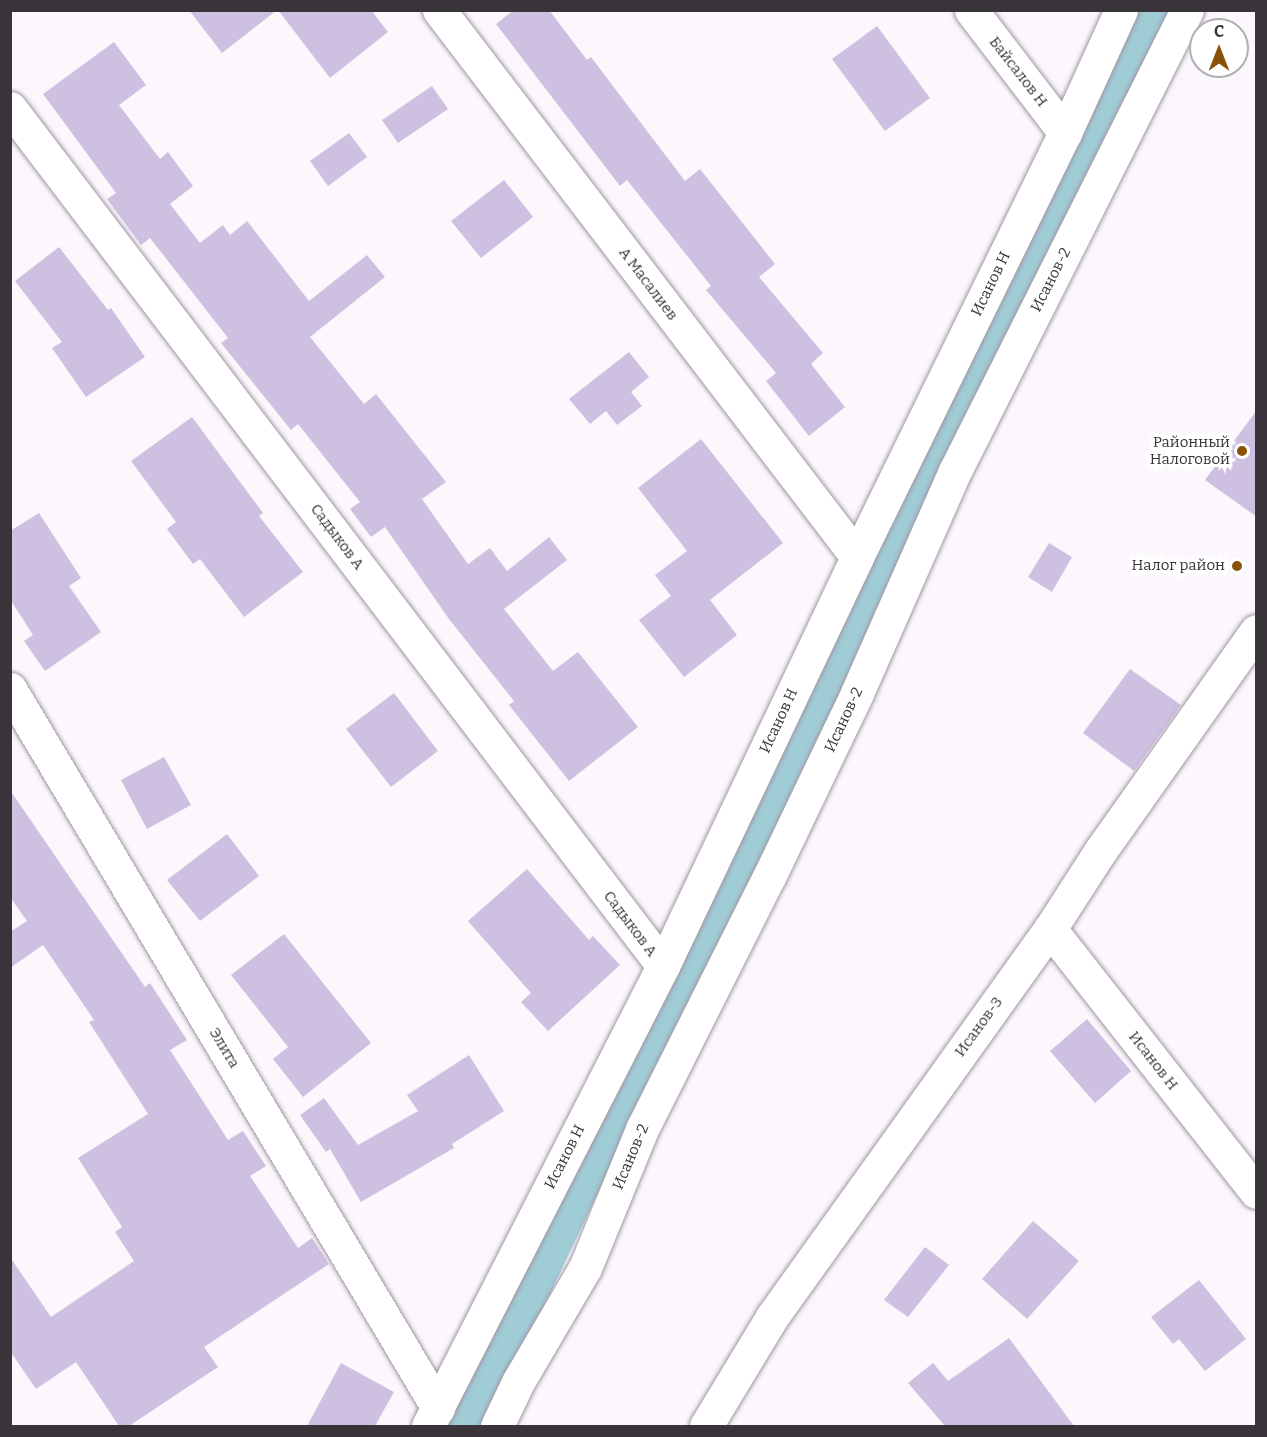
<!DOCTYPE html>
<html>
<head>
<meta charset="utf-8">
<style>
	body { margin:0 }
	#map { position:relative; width:1267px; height:1437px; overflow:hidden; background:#fcf7fd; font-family:Bitter,serif }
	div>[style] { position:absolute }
	.canal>* { height:39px; margin:-19.5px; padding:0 19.5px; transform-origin:19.5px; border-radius:19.5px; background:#a0ccd6 }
	.building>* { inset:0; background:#cec0e1 }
	.roads { filter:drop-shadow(0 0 2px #a196a4) drop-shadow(0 0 2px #a196a4) }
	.street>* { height:33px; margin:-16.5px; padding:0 16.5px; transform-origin:16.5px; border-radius:16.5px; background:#fff }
	.dots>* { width:16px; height:16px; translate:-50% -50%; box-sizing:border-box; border:3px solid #fff; border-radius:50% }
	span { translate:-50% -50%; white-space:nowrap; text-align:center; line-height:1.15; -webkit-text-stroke:6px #fff; paint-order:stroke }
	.street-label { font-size:15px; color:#38343a }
	.poi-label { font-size:15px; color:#38343a }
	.right { translate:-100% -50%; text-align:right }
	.frame { position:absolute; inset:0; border:12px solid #38343a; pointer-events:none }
	.north { position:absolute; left:1189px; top:18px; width:60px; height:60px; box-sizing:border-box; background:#fff; border:2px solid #afaeb0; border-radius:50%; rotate:0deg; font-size:16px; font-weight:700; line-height:24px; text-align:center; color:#38343a }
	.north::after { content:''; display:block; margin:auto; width:21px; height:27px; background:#8a5207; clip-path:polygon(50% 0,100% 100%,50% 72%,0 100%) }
</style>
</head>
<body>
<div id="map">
	<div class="canal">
		<i style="left:465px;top:1426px;width:344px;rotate:-64.6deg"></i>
		<i style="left:613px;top:1115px;width:728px;rotate:-63.65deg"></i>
		<i style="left:936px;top:463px;width:502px;rotate:-64.51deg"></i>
	</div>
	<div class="building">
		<i style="clip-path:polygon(189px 10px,277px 10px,222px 53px)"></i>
		<i style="clip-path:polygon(278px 10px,371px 10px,388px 32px,330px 78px)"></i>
		<i style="clip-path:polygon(514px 10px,549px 10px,587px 60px,591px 57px,685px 181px,700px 169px,775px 264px,759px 277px,823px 353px,811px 364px,845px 407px,809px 436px,766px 381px,776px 373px,706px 290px,711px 286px,627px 180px,620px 186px,496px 24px)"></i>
		<i style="clip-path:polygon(877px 26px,930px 98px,885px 131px,832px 59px)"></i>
		<i style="clip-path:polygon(114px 42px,146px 85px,119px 105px,160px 159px,168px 152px,193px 186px,170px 204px,200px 243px,223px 225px,230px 235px,247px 221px,309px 301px,367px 255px,385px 277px,310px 337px,364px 404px,376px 394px,446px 482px,422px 499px,468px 564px,490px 548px,507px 571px,549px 537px,567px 560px,504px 609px,553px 671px,578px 652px,638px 727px,569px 781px,509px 705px,514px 701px,449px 619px,385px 527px,371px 537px,350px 509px,360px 502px,298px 424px,291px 430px,221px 343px,228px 338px,150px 238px,141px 245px,107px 199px,116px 193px,43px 94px)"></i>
		<i style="clip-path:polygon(432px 86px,448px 109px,398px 143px,382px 120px)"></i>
		<i style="clip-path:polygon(349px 133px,367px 157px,328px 186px,310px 161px)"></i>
		<i style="clip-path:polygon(504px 180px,533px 217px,481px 258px,451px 221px)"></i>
		<i style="clip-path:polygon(59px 247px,108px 310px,111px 308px,145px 357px,86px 397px,52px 348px,62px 342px,15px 281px)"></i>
		<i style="clip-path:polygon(629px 352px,649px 377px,631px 392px,642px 406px,617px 425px,606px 411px,590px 424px,569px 399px)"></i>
		<i style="clip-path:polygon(1257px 410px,1257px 517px,1205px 480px)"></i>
		<i style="clip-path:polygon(192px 417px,263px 513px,259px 516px,303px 572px,244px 617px,200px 559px,193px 564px,167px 529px,176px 522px,131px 461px)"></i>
		<i style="clip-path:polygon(701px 439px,783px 543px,710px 600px,737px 635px,684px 677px,639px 620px,671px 596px,655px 575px,687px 551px,638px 488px)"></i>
		<i style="clip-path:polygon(39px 513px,81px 578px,69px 586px,101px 632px,45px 671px,24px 641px,33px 635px,10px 599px,10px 531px)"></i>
		<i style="clip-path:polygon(1049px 543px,1072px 557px,1052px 592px,1028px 577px)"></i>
		<i style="clip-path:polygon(1130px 669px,1181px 705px,1134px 771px,1083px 733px)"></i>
		<i style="clip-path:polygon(394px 693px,438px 751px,391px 787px,346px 729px)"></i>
		<i style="clip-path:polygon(164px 757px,191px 805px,147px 829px,121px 780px)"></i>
		<i style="clip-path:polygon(10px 790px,145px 987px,150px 983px,187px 1040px,170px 1050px,228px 1140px,243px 1131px,266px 1166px,250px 1176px,298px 1248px,312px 1238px,329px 1264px,204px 1347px,218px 1367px,129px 1426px,119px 1426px,76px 1362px,36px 1389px,10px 1351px,10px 1257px,51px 1317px,134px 1261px,115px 1232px,122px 1227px,78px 1158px,148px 1114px,89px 1022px,94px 1020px,43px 945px,10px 968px,10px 932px,27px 921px,10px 897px)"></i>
		<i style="clip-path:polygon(227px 834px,259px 876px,200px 921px,167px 880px)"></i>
		<i style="clip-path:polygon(527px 869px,589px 940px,593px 936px,620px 965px,548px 1031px,521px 1002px,531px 993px,468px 921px)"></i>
		<i style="clip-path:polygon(284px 934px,371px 1043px,303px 1097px,273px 1059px,288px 1047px,231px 975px)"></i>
		<i style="clip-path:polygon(1087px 1019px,1131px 1071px,1095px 1103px,1050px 1051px)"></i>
		<i style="clip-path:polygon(469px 1055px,504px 1111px,452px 1144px,454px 1148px,361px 1202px,330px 1149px,326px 1152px,300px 1115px,324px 1098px,358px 1145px,418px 1111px,407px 1095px)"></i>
		<i style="clip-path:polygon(1033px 1221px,1079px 1261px,1027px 1319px,982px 1279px)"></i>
		<i style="clip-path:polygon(925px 1247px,949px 1265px,908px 1317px,884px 1300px)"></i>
		<i style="clip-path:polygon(1199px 1280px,1246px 1339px,1205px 1371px,1179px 1339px,1173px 1344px,1151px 1317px)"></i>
		<i style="clip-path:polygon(1009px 1338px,1074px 1426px,945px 1426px,908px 1383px,933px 1363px,948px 1381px)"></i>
		<i style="clip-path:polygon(341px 1363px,394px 1392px,375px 1426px,307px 1426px)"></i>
	</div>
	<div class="roads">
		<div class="street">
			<i style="left:439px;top:10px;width:688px;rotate:52.61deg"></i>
			<i style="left:971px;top:10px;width:155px;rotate:52.6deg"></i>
			<i style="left:10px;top:108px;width:1078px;rotate:52.73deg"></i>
			<i style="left:10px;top:689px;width:837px;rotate:59.24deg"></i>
			<i style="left:1050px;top:929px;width:334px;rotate:51.9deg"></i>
			<i style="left:428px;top:1426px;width:517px;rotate:-62.94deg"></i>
			<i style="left:663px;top:966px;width:453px;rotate:-64.6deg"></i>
			<i style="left:857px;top:557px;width:472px;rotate:-63.9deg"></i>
			<i style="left:1065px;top:133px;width:135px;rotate:-65.5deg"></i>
			<i style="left:497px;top:1426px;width:49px;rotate:-64.5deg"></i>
			<i style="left:518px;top:1382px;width:132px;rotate:-59.6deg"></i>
			<i style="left:585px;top:1268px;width:150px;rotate:-67.7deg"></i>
			<i style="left:642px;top:1129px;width:282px;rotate:-63.3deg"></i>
			<i style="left:769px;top:877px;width:204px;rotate:-64.4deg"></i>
			<i style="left:857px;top:693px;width:243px;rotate:-66.2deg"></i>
			<i style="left:955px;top:471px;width:516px;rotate:-63.29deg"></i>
			<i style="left:706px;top:1426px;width:127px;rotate:-58.8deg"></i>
			<i style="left:772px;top:1317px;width:477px;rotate:-54.4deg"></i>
			<i style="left:1050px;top:929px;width:94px;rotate:-57.2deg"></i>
			<i style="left:1101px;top:850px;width:268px;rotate:-54.7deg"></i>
		</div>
	</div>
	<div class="dots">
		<i style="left:1242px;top:451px;background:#8a5207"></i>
		<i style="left:1237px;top:566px;background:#8a5207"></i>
	</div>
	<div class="street-label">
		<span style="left:1018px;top:72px;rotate:52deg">Байсалов Н</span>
		<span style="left:1051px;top:280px;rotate:-63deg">Исанов-2</span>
		<span style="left:648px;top:284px;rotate:53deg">А Масалиев</span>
		<span style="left:991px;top:284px;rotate:-64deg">Исанов Н</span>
		<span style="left:337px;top:537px;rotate:53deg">Садыков А</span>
		<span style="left:844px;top:720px;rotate:-65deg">Исанов-2</span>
		<span style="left:779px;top:721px;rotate:-65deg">Исанов Н</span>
		<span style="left:630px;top:924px;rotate:53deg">Садыков А</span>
		<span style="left:979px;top:1027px;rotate:-54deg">Исанов-3</span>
		<span style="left:224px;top:1048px;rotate:59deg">Элита</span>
		<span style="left:1153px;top:1061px;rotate:52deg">Исанов Н</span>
		<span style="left:565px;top:1157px;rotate:-63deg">Исанов Н</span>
		<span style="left:631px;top:1157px;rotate:-67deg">Исанов-2</span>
	</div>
	<div class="poi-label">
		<span class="right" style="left:1230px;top:451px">Районный<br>Налоговой</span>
		<span class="right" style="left:1225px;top:566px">Налог район</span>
	</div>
	<div class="frame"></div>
	<div class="north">С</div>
</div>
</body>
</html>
